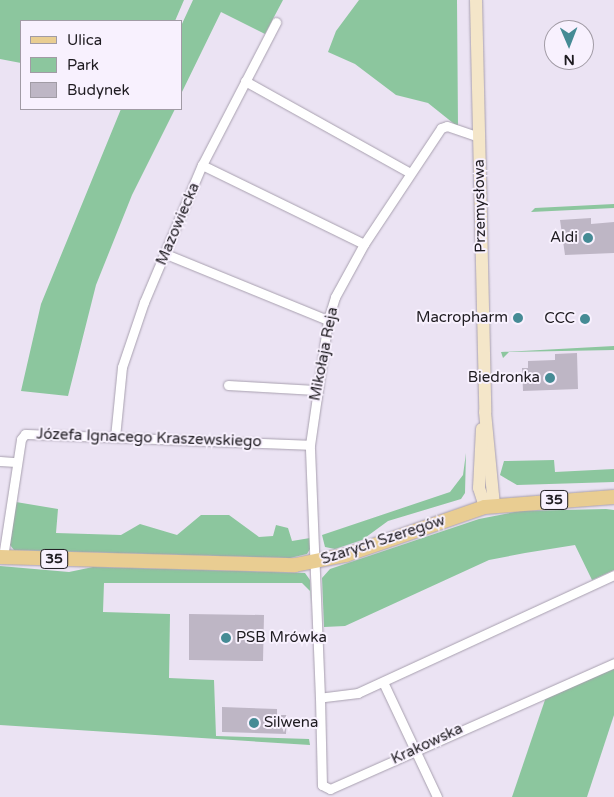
<!DOCTYPE html>
<html>
<head>
<meta charset="utf-8">
<style>
	body { margin:0 }
	#map { position:relative; width:614px; height:797px; overflow:hidden; background:#ebe3f3; font-family:"Varela Round",sans-serif }
	div>[style] { position:absolute }
	.green>* { inset:0; background:#8cc69e }
	.building>* { inset:0; background:#beb6c5 }
	.roads { filter:drop-shadow(0 0 1px #a8a0af) drop-shadow(0 0 1px #a8a0af) }
	.street>* { height:9px; margin:-4.5px; padding:0 4.5px; transform-origin:4.5px; border-radius:4.5px; background:#fff }
	.secondary>* { height:12px; margin:-6px; padding:0 6px; transform-origin:6px; border-radius:6px; background:#f4e6c9 }
	.primary>* { height:14px; margin:-7px; padding:0 7px; transform-origin:7px; border-radius:7px; background:#e9cd92 }
	.dots>* { width:14px; height:14px; translate:-50% -50%; box-sizing:border-box; border:2px solid #f8f1fe; border-radius:50% }
	span { translate:-50% -50%; white-space:nowrap; text-align:center; line-height:1.15; -webkit-text-stroke:4px #f8f1fe; paint-order:stroke }
	.shield-label span { padding:1px 4px; background:#f8f1fe; border:1px solid; border-radius:4px; -webkit-text-stroke-width:0 }
	.shield-label { font-size:14px; color:#1e1b20; font-weight:700 }
	.street-label { font-size:15px; color:#1e1b20 }
	.poi-label { font-size:15px; color:#1e1b20 }
	.right { translate:-100% -50%; text-align:right }
	.left { translate:0 -50%; text-align:left }
	.legend { position:absolute; left:20px; top:20px; width:162px; height:90px; box-sizing:border-box; background:#f8f1fe; border:1px solid #a19ba5; margin:0; padding:6px 9px; list-style:none; font-size:15px; color:#1e1b20 }
	.legend li { display:flex; align-items:center; gap:10px; height:25px }
	.legend b { width:25px; border:1px solid #a19ba5 }
	.north { position:absolute; left:544px; top:20px; width:50px; height:50px; box-sizing:border-box; background:#f8f1fe; border:1px solid #a19ba5; border-radius:50%; rotate:179deg; font-size:14px; font-weight:700; line-height:20px; text-align:center; color:#1e1b20 }
	.north::after { content:''; display:block; margin:auto; width:18px; height:22px; background:#458b95; clip-path:polygon(50% 0,100% 100%,50% 72%,0 100%) }
</style>
</head>
<body>
<div id="map">
	<div class="green">
		<i style="clip-path:polygon(0 0,184px 0,175px 21px,21px 21px,21px 63px,0 59px)"></i>
		<i style="clip-path:polygon(193px 0,283px 0,265px 34px,221px 12px,181px 94px,181px 26px)"></i>
		<i style="clip-path:polygon(359px 0,457px 0,458px 127px,428px 103px,396px 95px,355px 64px,328px 52px,336px 31px)"></i>
		<i style="clip-path:polygon(121px 109px,175px 109px,132px 195px,96px 285px,68px 396px,21px 391px,41px 304px)"></i>
		<i style="clip-path:polygon(614px 204px,614px 208px,531px 212px,535px 208px)"></i>
		<i style="clip-path:polygon(614px 346px,614px 350px,509px 352px,503px 358px,501px 352px)"></i>
		<i style="clip-path:polygon(466px 453px,465px 493px,461px 499px,388px 521px,362px 540px,335px 549px,325px 547px,322px 535px,450px 492px,463px 475px)"></i>
		<i style="clip-path:polygon(554px 460px,555px 472px,614px 469px,614px 482px,517px 485px,500px 475px,504px 461px)"></i>
		<i style="clip-path:polygon(16px 502px,58px 509px,56px 533px,121px 535px,140px 524px,177px 535px,201px 515px,229px 515px,259px 537px,273px 536px,276px 525px,288px 528px,292px 541px,310px 538px,310px 549px,307px 554px,290px 558px,14px 550px,10px 545px)"></i>
		<i style="clip-path:polygon(606px 509px,614px 510px,614px 570px,592px 580px,575px 545px,525px 553px,489px 560px,345px 626px,324px 627px,322px 578px,330px 569px,479px 519px,520px 511px)"></i>
		<i style="clip-path:polygon(0 566px,69px 572px,93px 567px,305px 573px,310px 580px,311px 605px,310px 591px,302px 583px,104px 583px,103px 612px,170px 614px,169px 678px,214px 680px,216px 736px,309px 739px,310px 745px,0 725px)"></i>
		<i style="clip-path:polygon(614px 669px,614px 715px,587px 797px,512px 797px,547px 694px)"></i>
	</div>
	<div class="building">
		<i style="clip-path:polygon(591px 218px,591px 224px,614px 222px,614px 253px,565px 255px,560px 220px)"></i>
		<i style="clip-path:polygon(577px 353px,578px 389px,523px 391px,522px 368px,528px 368px,528px 361px,555px 360px,555px 354px)"></i>
		<i style="clip-path:polygon(189px 614px,264px 615px,263px 661px,189px 660px)"></i>
		<i style="clip-path:polygon(222px 707px,277px 709px,277px 715px,287px 715px,286px 734px,222px 732px)"></i>
	</div>
	<div class="roads">
		<div class="street">
			<i style="left:245px;top:81px;width:189px;rotate:29.1deg"></i>
			<i style="left:202px;top:165px;width:180px;rotate:26deg"></i>
			<i style="left:166px;top:254px;width:175px;rotate:22.2deg"></i>
			<i style="left:228px;top:385px;width:87px;rotate:3.3deg"></i>
			<i style="left:115px;top:437px;width:70px;rotate:-84.3deg"></i>
			<i style="left:122px;top:367px;width:69px;rotate:-71.3deg"></i>
			<i style="left:144px;top:302px;width:149px;rotate:-67.1deg"></i>
			<i style="left:202px;top:165px;width:161px;rotate:-62.6deg"></i>
			<i style="left:0;top:461px;width:16px;rotate:4deg"></i>
			<i style="left:3px;top:557px;width:119px;rotate:-81.3deg"></i>
			<i style="left:21px;top:439px;width:6px;rotate:-51deg"></i>
			<i style="left:25px;top:434px;width:285px;rotate:2.2deg"></i>
			<i style="left:614px;top:575px;width:282px;rotate:155.3deg"></i>
			<i style="left:358px;top:693px;width:38px;rotate:173deg"></i>
			<i style="left:320px;top:698px;width:87px;rotate:88.7deg"></i>
			<i style="left:322px;top:785px;width:9px;rotate:27deg"></i>
			<i style="left:330px;top:789px;width:311px;rotate:-23.9deg"></i>
			<i style="left:383px;top:682px;width:127px;rotate:64.8deg"></i>
			<i style="left:320px;top:698px;width:253px;rotate:-92.3deg"></i>
			<i style="left:310px;top:445px;width:126px;rotate:-81.8deg"></i>
			<i style="left:328px;top:320px;width:24px;rotate:-73deg"></i>
			<i style="left:335px;top:297px;width:60px;rotate:-61.3deg"></i>
			<i style="left:364px;top:244px;width:139px;rotate:-56.4deg"></i>
			<i style="left:441px;top:128px;width:6px;rotate:-18deg"></i>
			<i style="left:447px;top:126px;width:34px;rotate:19deg"></i>
		</div>
		<div class="secondary">
			<i style="left:476px;top:0;width:412px;rotate:88.7deg"></i>
			<i style="left:485px;top:412px;width:94px;rotate:84.5deg"></i>
			<i style="left:482px;top:429px;width:59px;rotate:92.9deg"></i>
			<i style="left:479px;top:488px;width:20px;rotate:72deg"></i>
		</div>
		<div class="primary">
			<i style="left:0;top:557px;width:295px;rotate:1.6deg"></i>
			<i style="left:295px;top:565px;width:52px;rotate:-11.1deg"></i>
			<i style="left:346px;top:555px;width:147px;rotate:-19.1deg"></i>
			<i style="left:485px;top:507px;width:129px;rotate:-4.4deg"></i>
		</div>
	</div>
	<div class="dots">
		<i style="left:588px;top:238px;background:#458b95"></i>
		<i style="left:518px;top:318px;background:#458b95"></i>
		<i style="left:585px;top:319px;background:#458b95"></i>
		<i style="left:550px;top:378px;background:#458b95"></i>
		<i style="left:226px;top:638px;background:#458b95"></i>
		<i style="left:254px;top:723px;background:#458b95"></i>
	</div>
	<div class="shield-label">
		<span style="left:554px;top:500px">35</span>
		<span style="left:54px;top:559px">35</span>
	</div>
	<div class="street-label">
		<span style="left:480px;top:206px;rotate:-91deg">Przemysłowa</span>
		<span style="left:178px;top:224px;rotate:-67deg">Mazowiecka</span>
		<span style="left:324px;top:354px;rotate:-79deg">Mikołaja Reja</span>
		<span style="left:149px;top:438px;rotate:2deg">Józefa Ignacego Kraszewskiego</span>
		<span style="left:383px;top:540px;rotate:-18deg">Szarych Szeregów</span>
		<span style="left:427px;top:744px;rotate:-25deg">Krakowska</span>
	</div>
	<div class="poi-label">
		<span class="right" style="left:578px;top:238px">Aldi</span>
		<span class="right" style="left:508px;top:318px">Macropharm</span>
		<span class="right" style="left:575px;top:319px">CCC</span>
		<span class="right" style="left:540px;top:378px">Biedronka</span>
		<span class="left" style="left:236px;top:638px">PSB Mrówka</span>
		<span class="left" style="left:264px;top:723px">Silwena</span>
	</div>
	<ul class="legend">
	<li><b style="height:6px;background:#e9cd92"></b>Ulica</li>
	<li><b style="height:14px;background:#8cc69e"></b>Park</li>
	<li><b style="height:14px;background:#beb6c5"></b>Budynek</li>
	</ul>
	<div class="north">N</div>
</div>
</body>
</html>
